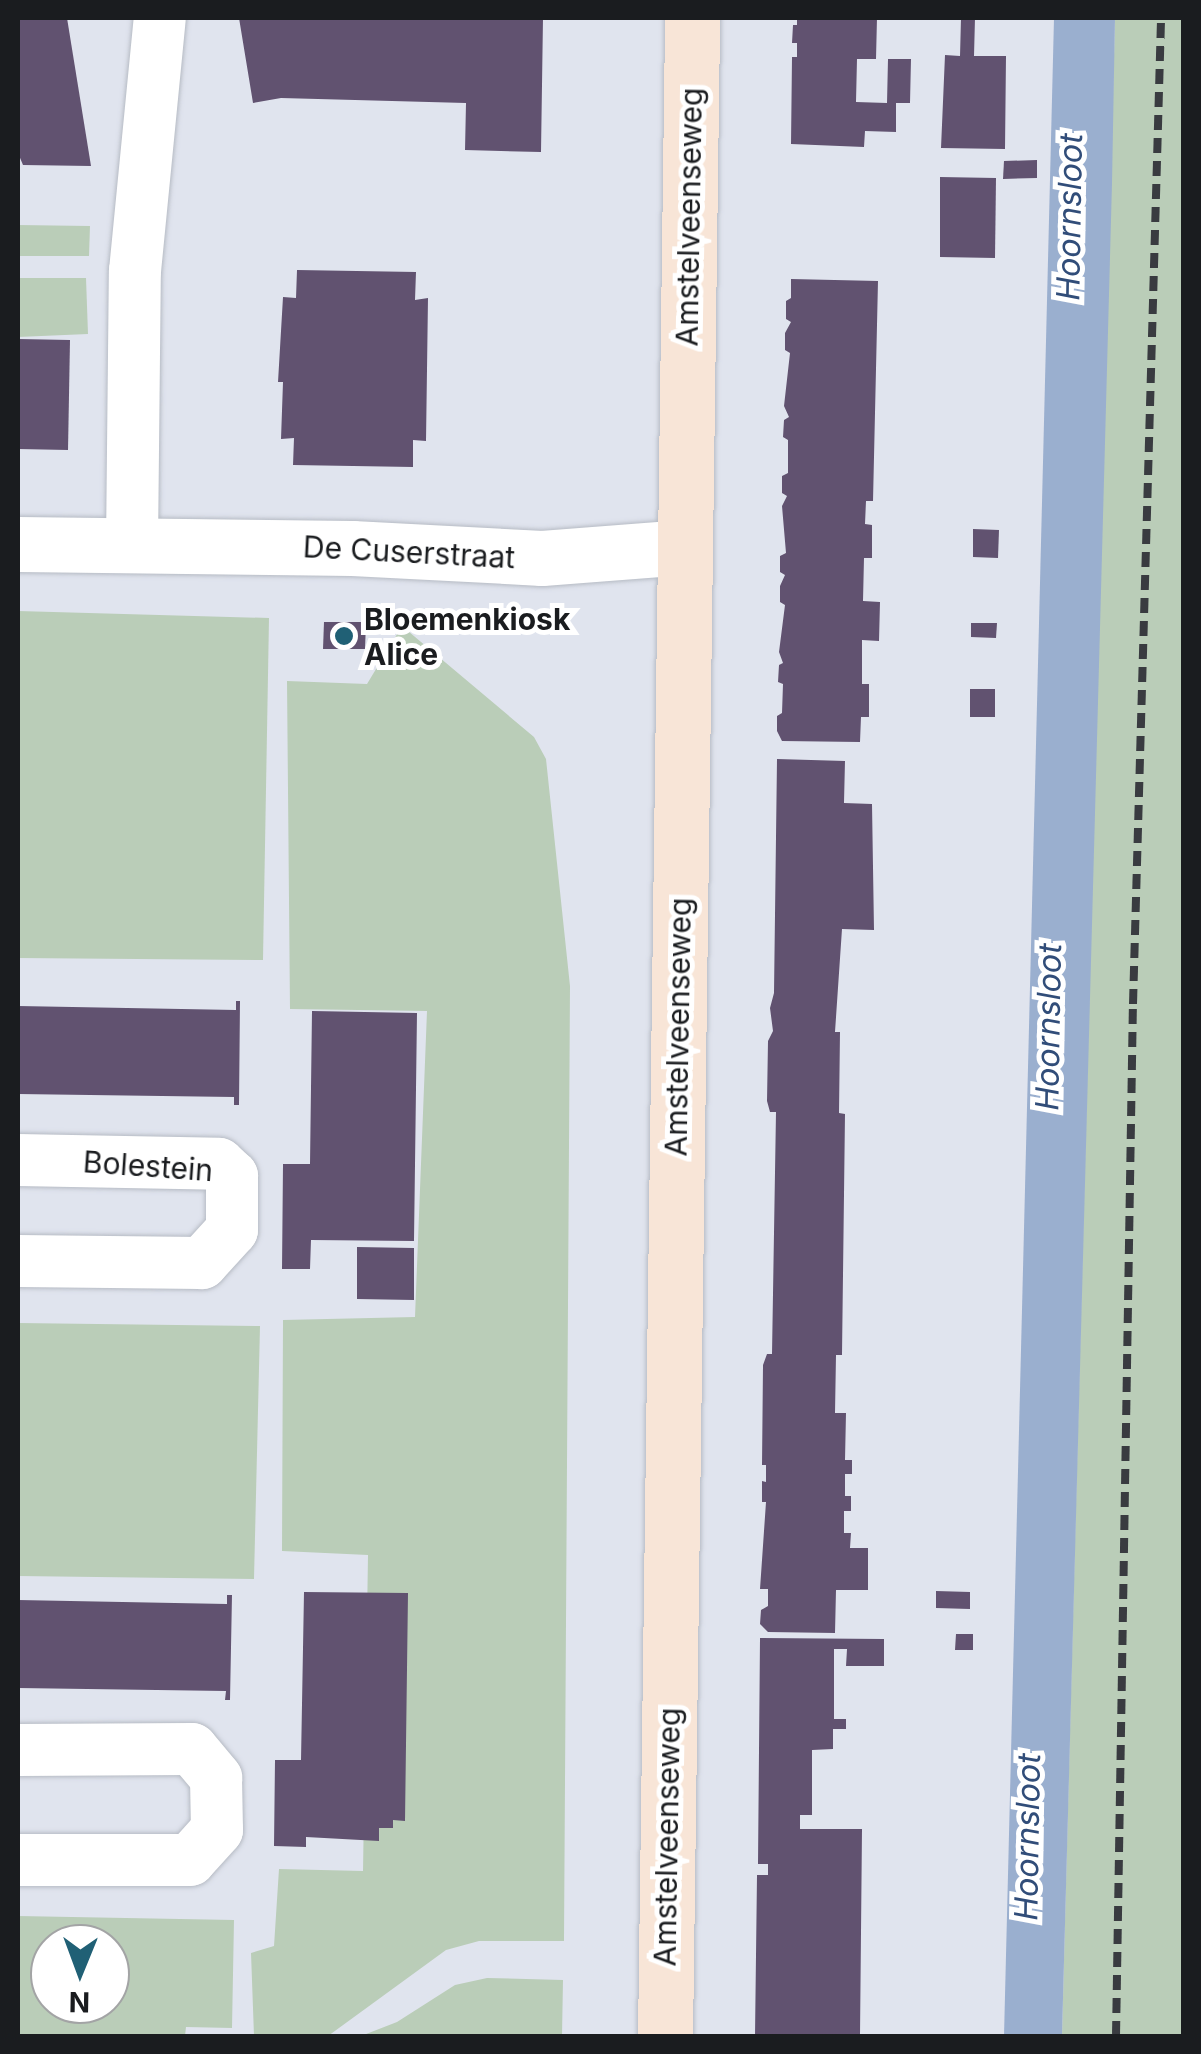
<!DOCTYPE html>
<html>
<head>
<meta charset="utf-8">
<style>
	body { margin:0 }
	#map { position:relative; width:1201px; height:2054px; overflow:hidden; background:#e0e4ee; font-family:Inter,sans-serif }
	div>[style] { position:absolute }
	.green>* { inset:0; background:#bacdb8 }
	.water>* { inset:0; background:#9aafcf }
	.building>* { inset:0; background:#615270 }
	.roads { filter:drop-shadow(0 0 2px #b6bbc4) drop-shadow(0 0 2px #b6bbc4) }
	.minor>* { height:52px; margin:-26px; padding:0 26px; transform-origin:26px; border-radius:26px; background:#fff }
	.tertiary>* { height:55px; margin:-27.5px; padding:0 27.5px; transform-origin:27.5px; border-radius:27.5px; background:#fff }
	.secondary>* { height:55px; margin:-27.5px; padding:0 27.5px; transform-origin:27.5px; border-radius:27.5px; background:#f8e5d7 }
	.rail>* { height:8px; margin-top:-4px; transform-origin:0; background:repeating-linear-gradient(90deg,#393b40 0 15px,transparent 0 23px) }
	.dots>* { width:28px; height:28px; translate:-50% -50%; box-sizing:border-box; border:5px solid #fff; border-radius:50% }
	span { translate:-50% -50%; white-space:nowrap; text-align:center; line-height:1.15; -webkit-text-stroke:10px #fff; paint-order:stroke }
	.street-label { font-size:30px; color:#1a1c1f }
	.poi-label { font-size:30px; color:#1a1c1f; font-weight:700 }
	.left { translate:0 -50%; text-align:left }
	.water-label { font-size:32px; color:#314d79; font-style:italic }
	.frame { position:absolute; inset:0; border:20px solid #1a1c1f; pointer-events:none }
	.north { position:absolute; left:30px; top:1924px; width:100px; height:100px; box-sizing:border-box; background:#fff; border:2px solid #a3a4a5; border-radius:50%; rotate:181deg; font-size:28px; font-weight:700; line-height:40px; text-align:center; color:#1a1c1f }
	.north::after { content:''; display:block; margin:auto; width:35px; height:45px; background:#206075; clip-path:polygon(50% 0,100% 100%,50% 72%,0 100%) }
</style>
</head>
<body>
<div id="map">
	<div class="green">
		<i style="clip-path:polygon(1115px 18px,1183px 18px,1183px 2036px,1062px 2036px)"></i>
		<i style="clip-path:polygon(18px 225px,90px 226px,89px 256px,18px 256px)"></i>
		<i style="clip-path:polygon(18px 278px,86px 278px,88px 334px,18px 337px)"></i>
		<i style="clip-path:polygon(18px 611px,269px 618px,263px 960px,18px 958px)"></i>
		<i style="clip-path:polygon(402px 626px,534px 737px,546px 759px,570px 986px,564px 1941px,479px 1941px,446px 1950px,328px 2036px,254px 2036px,251px 1953px,274px 1946px,279px 1869px,363px 1871px,368px 1555px,282px 1551px,283px 1320px,415px 1317px,427px 1011px,290px 1009px,287px 681px,367px 684px)"></i>
		<i style="clip-path:polygon(18px 1323px,260px 1326px,254px 1579px,18px 1576px)"></i>
		<i style="clip-path:polygon(evenodd,18px 1916px,234px 1920px,232px 2028px,186px 2027px,185px 2036px,18px 2036px,18px 1916px,110px 1944px,110px 2004px,50px 2004px,50px 1944px,110px 1944px)"></i>
		<i style="clip-path:polygon(487px 1978px,563px 1980px,562px 2036px,361px 2036px,397px 2022px,455px 1985px)"></i>
	</div>
	<div class="water">
		<i style="clip-path:polygon(1054px 18px,1115px 18px,1112px 183px,1062px 2036px,1004px 2036px)"></i>
	</div>
	<div class="building">
		<i style="clip-path:polygon(18px 18px,67px 18px,91px 166px,23px 165px,18px 153px)"></i>
		<i style="clip-path:polygon(239px 18px,543px 18px,541px 152px,465px 150px,466px 103px,281px 98px,253px 103px)"></i>
		<i style="clip-path:polygon(797px 18px,877px 18px,876px 59px,857px 59px,856px 102px,887px 103px,888px 59px,911px 59px,910px 103px,896px 103px,896px 132px,865px 131px,864px 147px,791px 144px,792px 57px,797px 57px,797px 43px,792px 43px,793px 25px,797px 25px)"></i>
		<i style="clip-path:polygon(961px 18px,975px 18px,974px 56px,1006px 56px,1005px 149px,941px 148px,945px 55px,960px 56px)"></i>
		<i style="clip-path:polygon(1037px 160px,1037px 178px,1003px 179px,1004px 161px)"></i>
		<i style="clip-path:polygon(940px 177px,996px 178px,995px 258px,940px 257px)"></i>
		<i style="clip-path:polygon(297px 270px,416px 272px,415px 300px,428px 298px,426px 441px,413px 440px,413px 467px,293px 465px,294px 438px,281px 439px,283px 382px,278px 382px,283px 297px,296px 298px)"></i>
		<i style="clip-path:polygon(791px 279px,878px 281px,873px 501px,866px 501px,865px 524px,872px 525px,872px 558px,864px 558px,863px 601px,880px 602px,879px 641px,862px 640px,862px 684px,869px 684px,869px 717px,861px 717px,860px 742px,782px 741px,777px 731px,777px 716px,782px 713px,783px 684px,778px 682px,779px 665px,783px 663px,779px 652px,785px 605px,780px 602px,780px 586px,785px 575px,780px 572px,780px 556px,786px 553px,782px 506px,787px 496px,782px 493px,782px 476px,788px 473px,788px 440px,783px 437px,784px 420px,789px 417px,784px 406px,790px 353px,785px 350px,785px 333px,791px 322px,786px 319px,786px 301px,791px 298px)"></i>
		<i style="clip-path:polygon(18px 339px,70px 340px,68px 450px,18px 449px)"></i>
		<i style="clip-path:polygon(973px 529px,999px 530px,998px 558px,973px 557px)"></i>
		<i style="clip-path:polygon(324px 622px,366px 622px,365px 649px,323px 649px)"></i>
		<i style="clip-path:polygon(971px 623px,997px 623px,996px 638px,971px 637px)"></i>
		<i style="clip-path:polygon(970px 689px,995px 689px,995px 717px,970px 717px)"></i>
		<i style="clip-path:polygon(777px 759px,845px 761px,844px 803px,872px 804px,874px 930px,842px 929px,835px 1032px,840px 1032px,839px 1113px,845px 1114px,842px 1355px,836px 1355px,835px 1413px,846px 1413px,845px 1460px,852px 1460px,852px 1474px,845px 1474px,845px 1496px,851px 1496px,851px 1511px,844px 1511px,844px 1533px,851px 1533px,850px 1548px,868px 1548px,868px 1590px,836px 1590px,835px 1633px,768px 1632px,760px 1624px,761px 1610px,768px 1606px,768px 1589px,760px 1589px,766px 1502px,762px 1502px,762px 1481px,766px 1482px,766px 1465px,762px 1465px,763px 1365px,767px 1354px,772px 1354px,776px 1112px,770px 1112px,767px 1101px,768px 1041px,773px 1031px,770px 1008px,774px 993px)"></i>
		<i style="clip-path:polygon(236px 1001px,240px 1001px,239px 1105px,234px 1105px,234px 1097px,18px 1094px,18px 1006px,236px 1010px)"></i>
		<i style="clip-path:polygon(312px 1011px,417px 1013px,414px 1241px,311px 1240px,310px 1269px,282px 1269px,283px 1164px,310px 1164px)"></i>
		<i style="clip-path:polygon(357px 1247px,414px 1248px,414px 1300px,357px 1299px)"></i>
		<i style="clip-path:polygon(936px 1591px,970px 1592px,970px 1609px,936px 1608px)"></i>
		<i style="clip-path:polygon(304px 1592px,408px 1593px,405px 1821px,393px 1820px,393px 1828px,379px 1828px,379px 1841px,306px 1837px,306px 1847px,274px 1846px,275px 1760px,301px 1760px)"></i>
		<i style="clip-path:polygon(227px 1595px,232px 1595px,230px 1700px,225px 1700px,226px 1691px,18px 1688px,18px 1600px,227px 1604px)"></i>
		<i style="clip-path:polygon(956px 1634px,973px 1634px,973px 1650px,955px 1650px)"></i>
		<i style="clip-path:polygon(760px 1638px,884px 1639px,884px 1666px,846px 1666px,847px 1649px,834px 1649px,834px 1719px,846px 1719px,846px 1729px,833px 1729px,833px 1749px,812px 1750px,812px 1815px,800px 1815px,800px 1829px,862px 1829px,860px 2036px,755px 2036px,757px 1875px,768px 1875px,768px 1864px,758px 1864px)"></i>
	</div>
	<div class="roads">
		<div class="minor">
			<i style="left:132px;top:545px;width:274px;rotate:-89.4deg"></i>
			<i style="left:135px;top:271px;width:254px;rotate:-84.4deg"></i>
			<i style="left:18px;top:1160px;width:201px;rotate:1.1deg"></i>
			<i style="left:219px;top:1164px;width:18px;rotate:43deg"></i>
			<i style="left:232px;top:1176px;width:54px;rotate:90deg"></i>
			<i style="left:232px;top:1230px;width:45px;rotate:132.3deg"></i>
			<i style="left:202px;top:1263px;width:184px;rotate:-179.4deg"></i>
			<i style="left:18px;top:1750px;width:174px;rotate:-0.3deg"></i>
			<i style="left:192px;top:1749px;width:38px;rotate:50deg"></i>
			<i style="left:216px;top:1778px;width:52px;rotate:88.9deg"></i>
			<i style="left:217px;top:1830px;width:40px;rotate:132deg"></i>
			<i style="left:190px;top:1860px;width:172px;rotate:180deg"></i>
		</div>
		<div class="tertiary">
			<i style="left:18px;top:544px;width:334px;rotate:0.7deg"></i>
			<i style="left:352px;top:548px;width:190px;rotate:3deg"></i>
			<i style="left:542px;top:558px;width:143px;rotate:-4.4deg"></i>
		</div>
		<div class="secondary">
			<i style="left:665px;top:2036px;width:2018px;rotate:-89.23deg"></i>
		</div>
	</div>
	<div class="rail">
		<i style="left:1116px;top:2036px;width:1032px;rotate:-89.06deg"></i>
		<i style="left:1133px;top:1004px;width:986px;rotate:-88.37deg"></i>
	</div>
	<div class="dots">
		<i style="left:344px;top:636px;background:#206075"></i>
	</div>
	<div class="street-label">
		<span style="left:689px;top:217px;rotate:-89deg">Amstelveenseweg</span>
		<span style="left:409px;top:552px;rotate:3deg">De Cuserstraat</span>
		<span style="left:678px;top:1027px;rotate:-89deg">Amstelveenseweg</span>
		<span style="left:148px;top:1166px;rotate:4deg">Bolestein</span>
		<span style="left:667px;top:1837px;rotate:-89deg">Amstelveenseweg</span>
	</div>
	<div class="poi-label">
		<span class="left" style="left:364px;top:636px">Bloemenkiosk<br>Alice</span>
	</div>
	<div class="water-label">
		<span style="left:1070px;top:217px;rotate:-89deg">Hoornsloot</span>
		<span style="left:1049px;top:1027px;rotate:-89deg">Hoornsloot</span>
		<span style="left:1028px;top:1837px;rotate:-89deg">Hoornsloot</span>
	</div>
	<div class="frame"></div>
	<div class="north">N</div>
</div>
</body>
</html>
